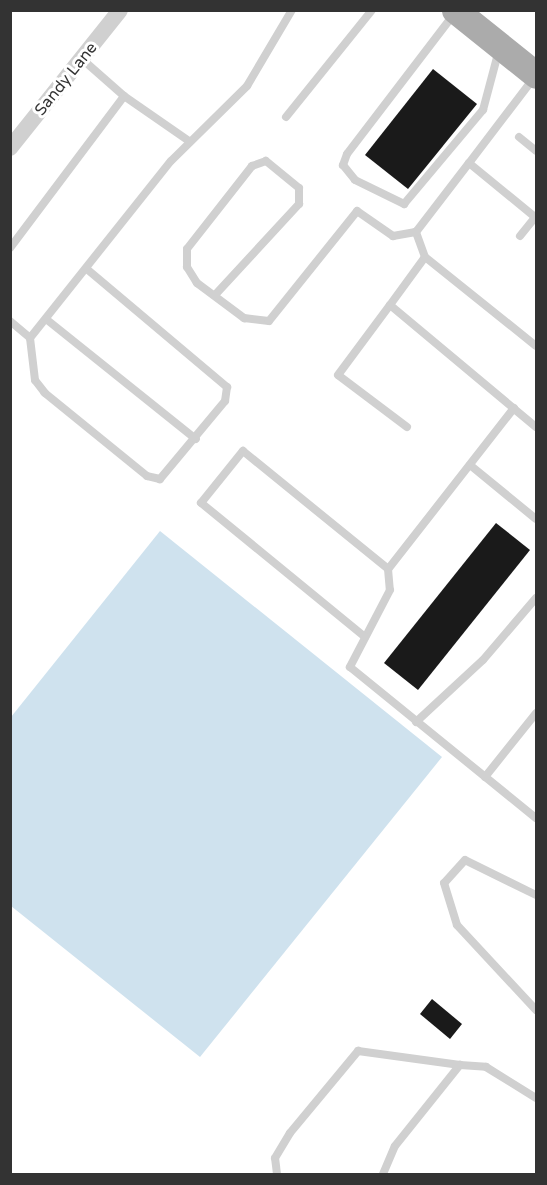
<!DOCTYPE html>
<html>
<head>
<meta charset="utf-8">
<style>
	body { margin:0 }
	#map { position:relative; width:547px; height:1185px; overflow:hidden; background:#fff; font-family:"Varela Round",sans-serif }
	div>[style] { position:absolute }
	.water>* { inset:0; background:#cfe2ee }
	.building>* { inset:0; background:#1a1a1a }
	.lane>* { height:8px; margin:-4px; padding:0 4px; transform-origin:4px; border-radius:4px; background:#d0d0d0 }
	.street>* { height:16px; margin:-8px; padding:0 8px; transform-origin:8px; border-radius:8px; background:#d0d0d0 }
	.primary>* { height:27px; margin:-13.5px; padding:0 13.5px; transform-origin:13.5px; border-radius:13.5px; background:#ababab }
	span { translate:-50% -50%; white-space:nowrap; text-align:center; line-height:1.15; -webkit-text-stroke:6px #fff; paint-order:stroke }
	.street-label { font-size:16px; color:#333 }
	.frame { position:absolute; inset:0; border:12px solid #333; pointer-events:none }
</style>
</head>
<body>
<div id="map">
	<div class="water">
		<i style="clip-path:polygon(160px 531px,442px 757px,200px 1057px,11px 906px,11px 717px)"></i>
	</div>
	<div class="building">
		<i style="clip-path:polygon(433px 69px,477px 104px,408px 189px,365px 155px)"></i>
		<i style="clip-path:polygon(496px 523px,530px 550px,418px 690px,384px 663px)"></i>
		<i style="clip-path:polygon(432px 999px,462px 1024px,450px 1039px,420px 1014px)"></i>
	</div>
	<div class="lane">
		<i style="left:454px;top:14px;width:176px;rotate:127.4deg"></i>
		<i style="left:347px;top:154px;width:12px;rotate:110deg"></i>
		<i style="left:343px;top:165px;width:19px;rotate:51deg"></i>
		<i style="left:355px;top:180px;width:55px;rotate:26.1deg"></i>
		<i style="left:404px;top:204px;width:123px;rotate:-50deg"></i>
		<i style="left:483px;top:110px;width:62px;rotate:-75.1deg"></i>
		<i style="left:82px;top:59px;width:56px;rotate:41.4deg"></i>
		<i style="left:533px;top:79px;width:106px;rotate:127.3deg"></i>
		<i style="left:469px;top:163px;width:85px;rotate:39.3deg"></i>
		<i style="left:286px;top:117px;width:137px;rotate:-51.2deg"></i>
		<i style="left:519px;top:137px;width:22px;rotate:39deg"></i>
		<i style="left:520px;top:236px;width:26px;rotate:-51deg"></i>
		<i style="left:10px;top:248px;width:190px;rotate:-53.1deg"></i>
		<i style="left:124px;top:96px;width:79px;rotate:34.7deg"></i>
		<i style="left:425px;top:257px;width:27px;rotate:-110deg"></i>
		<i style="left:416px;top:232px;width:87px;rotate:-52.5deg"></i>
		<i style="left:88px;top:270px;width:182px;rotate:40.1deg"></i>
		<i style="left:227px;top:387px;width:14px;rotate:98deg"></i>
		<i style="left:225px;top:401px;width:102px;rotate:129.8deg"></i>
		<i style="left:160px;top:479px;width:13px;rotate:-167deg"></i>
		<i style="left:147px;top:476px;width:132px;rotate:-140.9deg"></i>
		<i style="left:45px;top:393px;width:16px;rotate:-128deg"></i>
		<i style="left:35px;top:380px;width:42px;rotate:-96.8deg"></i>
		<i style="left:30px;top:338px;width:226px;rotate:-51.5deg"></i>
		<i style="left:171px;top:161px;width:107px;rotate:-44.6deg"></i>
		<i style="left:247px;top:86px;width:88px;rotate:-59.4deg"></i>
		<i style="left:215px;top:295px;width:124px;rotate:-47.3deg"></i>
		<i style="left:299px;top:204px;width:16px;rotate:-90deg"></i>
		<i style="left:299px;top:188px;width:43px;rotate:-140.7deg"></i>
		<i style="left:266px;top:161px;width:15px;rotate:160deg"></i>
		<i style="left:252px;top:166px;width:105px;rotate:128.1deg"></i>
		<i style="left:187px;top:249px;width:18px;rotate:90deg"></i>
		<i style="left:187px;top:267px;width:19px;rotate:58deg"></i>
		<i style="left:197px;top:283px;width:59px;rotate:36.7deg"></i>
		<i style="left:244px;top:318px;width:25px;rotate:7deg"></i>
		<i style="left:269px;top:321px;width:141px;rotate:-51.3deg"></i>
		<i style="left:357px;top:211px;width:44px;rotate:34.8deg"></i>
		<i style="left:393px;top:236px;width:23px;rotate:-10deg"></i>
		<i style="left:390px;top:305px;width:59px;rotate:-53.9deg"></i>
		<i style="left:425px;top:257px;width:142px;rotate:38.7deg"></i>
		<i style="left:46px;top:319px;width:192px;rotate:38.7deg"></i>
		<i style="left:10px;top:321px;width:26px;rotate:40deg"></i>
		<i style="left:514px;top:408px;width:204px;rotate:128deg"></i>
		<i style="left:388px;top:569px;width:21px;rotate:85deg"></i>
		<i style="left:390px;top:590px;width:87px;rotate:117.5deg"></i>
		<i style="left:350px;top:667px;width:240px;rotate:39.1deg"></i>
		<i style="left:407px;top:427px;width:86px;rotate:-143deg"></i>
		<i style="left:338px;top:375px;width:87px;rotate:-53.4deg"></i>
		<i style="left:390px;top:305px;width:190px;rotate:39.9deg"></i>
		<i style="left:470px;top:465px;width:85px;rotate:39.3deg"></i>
		<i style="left:365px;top:637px;width:212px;rotate:-140.7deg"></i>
		<i style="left:201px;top:503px;width:67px;rotate:-51.1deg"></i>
		<i style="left:243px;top:451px;width:187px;rotate:39.1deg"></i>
		<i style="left:416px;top:722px;width:91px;rotate:-42.8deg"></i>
		<i style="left:483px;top:660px;width:82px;rotate:-49.5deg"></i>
		<i style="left:485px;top:777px;width:82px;rotate:-51.4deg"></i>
		<i style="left:536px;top:895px;width:79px;rotate:-153.8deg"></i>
		<i style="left:465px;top:860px;width:31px;rotate:132deg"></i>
		<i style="left:444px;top:883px;width:44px;rotate:72.8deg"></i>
		<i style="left:457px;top:925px;width:116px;rotate:47.1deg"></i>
		<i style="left:277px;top:1174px;width:16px;rotate:-97deg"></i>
		<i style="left:275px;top:1158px;width:29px;rotate:-59deg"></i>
		<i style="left:290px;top:1133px;width:107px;rotate:-50.3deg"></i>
		<i style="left:358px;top:1051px;width:103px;rotate:7.8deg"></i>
		<i style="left:383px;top:1174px;width:30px;rotate:-67deg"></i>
		<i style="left:395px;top:1146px;width:104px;rotate:-51.3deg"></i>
		<i style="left:460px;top:1065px;width:26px;rotate:4deg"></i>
		<i style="left:486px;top:1067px;width:59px;rotate:31.8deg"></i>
	</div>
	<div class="street">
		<i style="left:10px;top:148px;width:176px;rotate:-51.4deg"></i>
	</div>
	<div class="primary">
		<i style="left:455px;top:10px;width:104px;rotate:38.7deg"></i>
	</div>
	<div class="street-label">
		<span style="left:66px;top:79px;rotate:-51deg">Sandy Lane</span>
	</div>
	<div class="frame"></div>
</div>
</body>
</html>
